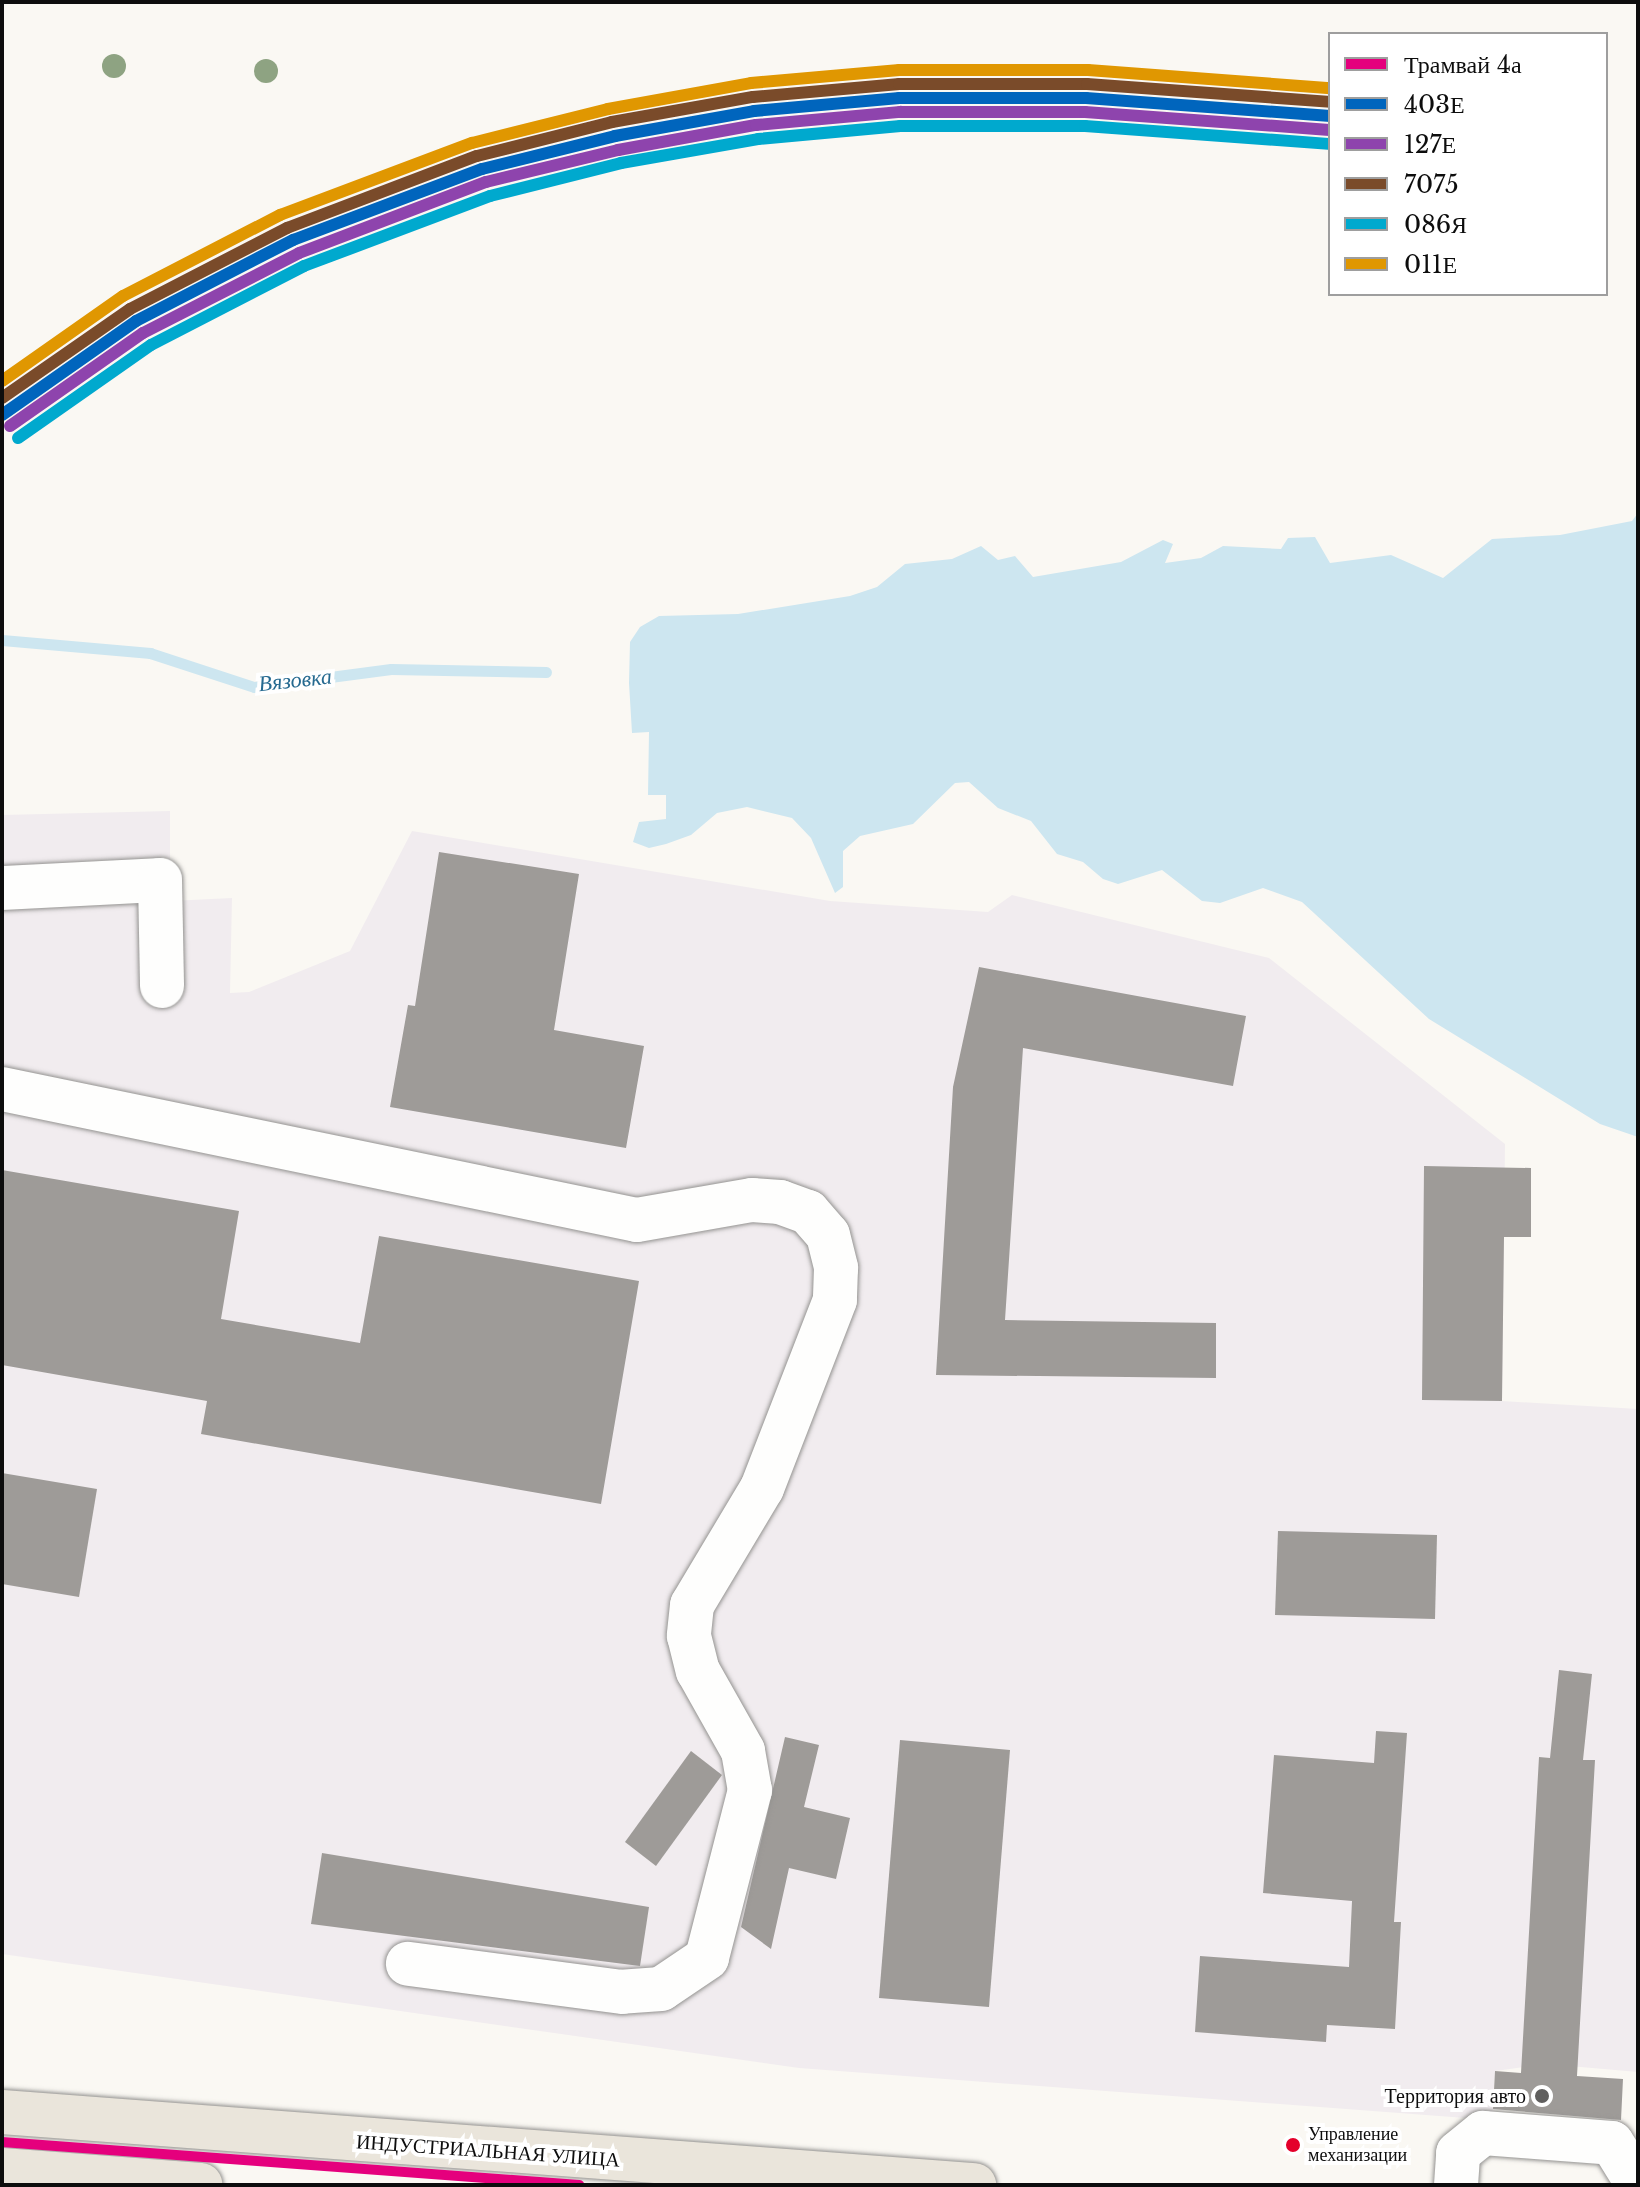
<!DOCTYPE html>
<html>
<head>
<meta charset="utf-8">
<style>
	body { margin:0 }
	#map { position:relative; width:1640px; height:2187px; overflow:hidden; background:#faf8f3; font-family:"Libre Baskerville",serif }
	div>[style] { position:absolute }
	.industrial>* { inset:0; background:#f1ecef }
	.water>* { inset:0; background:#cde6f0 }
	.stream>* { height:11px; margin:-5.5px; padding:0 5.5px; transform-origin:5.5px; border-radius:5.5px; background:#cde6f0 }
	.building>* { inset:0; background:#9e9b98 }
	.roads { filter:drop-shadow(0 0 2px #949391) drop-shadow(0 0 2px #949391) }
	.minor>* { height:44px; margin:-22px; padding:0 22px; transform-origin:22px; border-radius:22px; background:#fefefd }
	.major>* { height:44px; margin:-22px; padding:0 22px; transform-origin:22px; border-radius:22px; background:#eae5db }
	.rail-1>* { height:12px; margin:-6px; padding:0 6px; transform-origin:6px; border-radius:6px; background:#0065bd }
	.rail-2>* { height:12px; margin:-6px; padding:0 6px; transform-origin:6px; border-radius:6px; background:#8e44ad }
	.rail-3>* { height:12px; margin:-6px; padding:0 6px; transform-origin:6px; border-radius:6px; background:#7a4b2a }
	.rail-4>* { height:12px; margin:-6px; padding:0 6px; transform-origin:6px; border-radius:6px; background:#00a9ce }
	.rail-5>* { height:12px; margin:-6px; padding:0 6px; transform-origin:6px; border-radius:6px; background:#e09701 }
	.tram-1>* { height:10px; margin:-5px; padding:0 5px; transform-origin:5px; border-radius:5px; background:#e5007d }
	.trees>* { width:24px; height:24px; margin:-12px; border-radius:50%; background:#8ea382 }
	.dots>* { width:22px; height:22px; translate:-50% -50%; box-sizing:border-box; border:4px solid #fff; border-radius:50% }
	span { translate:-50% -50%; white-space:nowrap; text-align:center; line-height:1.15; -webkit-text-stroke:8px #fff; paint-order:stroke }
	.bus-label { font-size:18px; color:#0d0d0d }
	.left { translate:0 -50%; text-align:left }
	.poi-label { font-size:20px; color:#0d0d0d }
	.right { translate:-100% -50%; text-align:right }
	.street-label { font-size:20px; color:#0d0d0d }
	.water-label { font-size:22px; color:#266a90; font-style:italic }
	.frame { position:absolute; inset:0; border:4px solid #0d0d0d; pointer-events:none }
	.legend { position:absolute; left:1328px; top:32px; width:280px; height:264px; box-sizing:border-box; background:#fff; border:2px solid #9e9e9e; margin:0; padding:10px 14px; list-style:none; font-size:24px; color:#0d0d0d }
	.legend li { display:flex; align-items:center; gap:16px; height:40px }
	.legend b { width:40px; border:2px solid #9e9e9e }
</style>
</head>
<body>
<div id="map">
	<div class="industrial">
		<i style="clip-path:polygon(170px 811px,170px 901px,232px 898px,230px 993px,249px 992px,350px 951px,412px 831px,830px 901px,988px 912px,1012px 895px,1269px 958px,1505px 1144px,1502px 1401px,1638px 1409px,1638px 2072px,1546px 2064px,1495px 2071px,1492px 2120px,799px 2068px,2px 1954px,2px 815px)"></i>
	</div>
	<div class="water">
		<i style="clip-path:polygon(1638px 513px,1638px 1137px,1600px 1124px,1429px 1019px,1302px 902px,1263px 888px,1220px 903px,1202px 901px,1162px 870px,1118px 884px,1103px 879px,1083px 862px,1057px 854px,1031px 821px,998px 808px,969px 782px,955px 783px,913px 824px,860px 836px,843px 851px,843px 887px,835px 893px,811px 838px,792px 818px,747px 807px,717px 813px,691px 835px,666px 844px,649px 848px,633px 842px,639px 822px,666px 819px,666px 795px,648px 795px,649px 732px,632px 733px,629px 683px,630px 642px,640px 627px,659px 616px,738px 614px,850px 596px,877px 587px,905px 564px,952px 559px,981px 546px,998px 560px,1015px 556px,1033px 577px,1121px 562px,1163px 540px,1173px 544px,1165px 563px,1201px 558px,1223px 546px,1281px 549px,1288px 538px,1315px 537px,1330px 563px,1391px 555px,1443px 578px,1492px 539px,1560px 535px,1632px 521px)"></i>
	</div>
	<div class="stream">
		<i style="left:2px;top:640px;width:149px;rotate:5deg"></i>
		<i style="left:150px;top:653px;width:109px;rotate:18.1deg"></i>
		<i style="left:254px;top:687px;width:138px;rotate:-7.5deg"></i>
		<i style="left:391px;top:669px;width:155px;rotate:1.1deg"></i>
	</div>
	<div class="building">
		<i style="clip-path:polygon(439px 852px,579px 874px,554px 1030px,644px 1046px,626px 1148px,390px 1107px,408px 1005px,415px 1006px)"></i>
		<i style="clip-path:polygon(979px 967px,1246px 1016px,1233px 1086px,1023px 1048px,1005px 1320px,1216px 1323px,1216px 1378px,936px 1375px,953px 1087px)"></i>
		<i style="clip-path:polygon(1424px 1166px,1531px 1168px,1531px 1237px,1504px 1237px,1502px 1401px,1422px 1400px)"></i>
		<i style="clip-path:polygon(2px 1170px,239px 1211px,221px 1319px,360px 1343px,379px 1236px,639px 1281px,601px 1504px,201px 1434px,207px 1401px,2px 1365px)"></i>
		<i style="clip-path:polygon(2px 1473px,97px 1489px,79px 1597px,2px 1584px)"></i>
		<i style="clip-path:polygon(1278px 1531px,1437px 1535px,1435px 1619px,1275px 1615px)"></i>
		<i style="clip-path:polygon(1559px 1670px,1592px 1674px,1583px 1760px,1595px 1760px,1577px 2076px,1623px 2079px,1621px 2120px,1493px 2109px,1495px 2071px,1521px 2073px,1539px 1757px,1550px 1758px)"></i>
		<i style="clip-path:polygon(1376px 1731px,1407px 1733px,1394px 1922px,1401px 1922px,1395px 2029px,1327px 2025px,1326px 2042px,1195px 2032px,1200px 1956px,1349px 1967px,1352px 1901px,1263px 1893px,1274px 1755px,1374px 1763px)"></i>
		<i style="clip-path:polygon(785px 1737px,819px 1745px,804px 1807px,850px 1818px,836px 1879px,789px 1868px,771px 1949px,741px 1927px)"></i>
		<i style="clip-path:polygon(900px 1740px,1010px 1750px,989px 2007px,879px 1998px)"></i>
		<i style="clip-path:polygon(691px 1751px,722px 1775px,656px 1866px,625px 1842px)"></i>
		<i style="clip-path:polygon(322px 1853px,649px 1907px,640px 1966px,311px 1924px)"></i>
	</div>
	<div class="roads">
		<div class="minor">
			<i style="left:2px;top:888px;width:158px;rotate:-2.9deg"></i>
			<i style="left:160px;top:880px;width:106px;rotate:88.9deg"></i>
			<i style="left:2px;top:1089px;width:648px;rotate:11.66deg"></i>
			<i style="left:637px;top:1220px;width:117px;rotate:-9.9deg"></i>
			<i style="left:752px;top:1200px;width:28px;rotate:4deg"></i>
			<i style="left:780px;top:1202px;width:30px;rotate:20deg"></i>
			<i style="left:808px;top:1212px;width:30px;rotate:49deg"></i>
			<i style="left:828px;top:1235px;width:34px;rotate:76deg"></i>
			<i style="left:836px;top:1268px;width:32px;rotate:92deg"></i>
			<i style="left:835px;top:1300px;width:202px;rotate:111.2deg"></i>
			<i style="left:762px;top:1488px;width:136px;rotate:120.9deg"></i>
			<i style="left:692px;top:1605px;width:31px;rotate:96deg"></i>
			<i style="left:689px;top:1636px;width:36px;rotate:76deg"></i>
			<i style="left:698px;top:1671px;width:92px;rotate:60.6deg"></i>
			<i style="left:743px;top:1751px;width:40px;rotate:80deg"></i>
			<i style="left:750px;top:1790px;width:173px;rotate:104.4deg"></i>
			<i style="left:707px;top:1958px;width:55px;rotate:146deg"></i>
			<i style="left:661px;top:1989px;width:39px;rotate:176deg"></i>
			<i style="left:622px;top:1992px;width:216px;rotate:-172.5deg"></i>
			<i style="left:1456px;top:2185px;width:32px;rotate:-86deg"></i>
			<i style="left:1458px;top:2153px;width:32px;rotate:-39deg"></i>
			<i style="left:1483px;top:2133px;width:129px;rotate:4.4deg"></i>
			<i style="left:1612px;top:2143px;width:49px;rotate:58.2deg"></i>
		</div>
		<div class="major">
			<i style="left:2px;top:2112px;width:975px;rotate:4.3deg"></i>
			<i style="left:2px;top:2170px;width:199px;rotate:4.3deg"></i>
		</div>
	</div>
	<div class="rail-1">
		<i style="left:2px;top:415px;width:164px;rotate:-35deg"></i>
		<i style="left:136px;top:321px;width:177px;rotate:-27.3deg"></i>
		<i style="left:293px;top:240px;width:202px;rotate:-20.6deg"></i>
		<i style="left:482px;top:169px;width:137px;rotate:-13.9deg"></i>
		<i style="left:615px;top:136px;width:141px;rotate:-10.2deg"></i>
		<i style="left:754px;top:111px;width:146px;rotate:-5.1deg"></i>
		<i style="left:899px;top:98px;width:187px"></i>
		<i style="left:1086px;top:98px;width:245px;rotate:4.2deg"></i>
	</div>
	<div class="rail-2">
		<i style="left:10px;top:426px;width:162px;rotate:-35deg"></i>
		<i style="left:143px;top:333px;width:175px;rotate:-27.1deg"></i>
		<i style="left:299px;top:253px;width:200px;rotate:-20.8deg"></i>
		<i style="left:486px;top:182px;width:136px;rotate:-13.6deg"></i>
		<i style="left:618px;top:150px;width:140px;rotate:-10.3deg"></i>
		<i style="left:756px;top:125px;width:145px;rotate:-5.2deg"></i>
		<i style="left:900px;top:112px;width:185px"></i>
		<i style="left:1085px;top:112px;width:245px;rotate:4.2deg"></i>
	</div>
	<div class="rail-3">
		<i style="left:2px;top:398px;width:156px;rotate:-34.8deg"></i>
		<i style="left:130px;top:309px;width:177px;rotate:-27.3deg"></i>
		<i style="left:287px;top:228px;width:203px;rotate:-20.8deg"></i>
		<i style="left:477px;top:156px;width:139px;rotate:-14.1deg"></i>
		<i style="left:612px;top:122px;width:143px;rotate:-10.1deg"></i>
		<i style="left:753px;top:97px;width:147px;rotate:-5.1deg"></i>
		<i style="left:899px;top:84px;width:188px"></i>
		<i style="left:1087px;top:84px;width:244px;rotate:4.2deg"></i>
	</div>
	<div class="rail-4">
		<i style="left:18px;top:438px;width:162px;rotate:-35deg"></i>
		<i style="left:151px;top:345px;width:172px;rotate:-27.3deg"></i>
		<i style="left:304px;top:266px;width:199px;rotate:-20.6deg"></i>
		<i style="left:490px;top:196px;width:135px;rotate:-14.1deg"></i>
		<i style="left:621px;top:163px;width:139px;rotate:-9.9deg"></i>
		<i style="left:758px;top:139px;width:143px;rotate:-5.2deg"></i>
		<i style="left:900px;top:126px;width:185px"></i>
		<i style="left:1085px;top:126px;width:244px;rotate:4.2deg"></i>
	</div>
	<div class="rail-5">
		<i style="left:2px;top:381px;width:148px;rotate:-35.1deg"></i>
		<i style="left:123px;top:296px;width:177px;rotate:-27.3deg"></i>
		<i style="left:280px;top:215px;width:205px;rotate:-20.6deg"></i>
		<i style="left:472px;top:143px;width:140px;rotate:-14deg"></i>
		<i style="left:608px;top:109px;width:145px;rotate:-10.3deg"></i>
		<i style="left:751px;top:83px;width:149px;rotate:-5deg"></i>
		<i style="left:899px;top:70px;width:189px"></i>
		<i style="left:1088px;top:70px;width:243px;rotate:4.3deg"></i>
	</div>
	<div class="tram-1">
		<i style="left:2px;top:2142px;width:579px;rotate:4.26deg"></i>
	</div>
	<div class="trees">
		<i style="left:114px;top:66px"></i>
		<i style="left:266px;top:71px"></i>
	</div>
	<div class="dots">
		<i style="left:1542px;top:2096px;background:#605f5e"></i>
		<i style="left:1293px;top:2145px;background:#e4002b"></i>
	</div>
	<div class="bus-label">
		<span class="left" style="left:1308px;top:2145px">Управление<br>механизации</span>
	</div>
	<div class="poi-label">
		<span class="right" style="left:1526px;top:2096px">Территория авто</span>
	</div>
	<div class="street-label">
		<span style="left:488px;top:2151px;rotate:4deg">ИНДУСТРИАЛЬНАЯ УЛИЦА</span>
	</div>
	<div class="water-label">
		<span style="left:295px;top:680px;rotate:-6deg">Вязовка</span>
	</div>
	<div class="frame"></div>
	<ul class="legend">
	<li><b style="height:10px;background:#e5007d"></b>Трамвай 4а</li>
	<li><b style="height:10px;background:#0065bd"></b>403Е</li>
	<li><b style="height:10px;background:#8e44ad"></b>127Е</li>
	<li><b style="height:10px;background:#7a4b2a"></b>7075</li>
	<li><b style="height:10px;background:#00a9ce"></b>086Я</li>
	<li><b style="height:10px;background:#e09701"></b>011Е</li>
	</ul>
</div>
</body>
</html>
